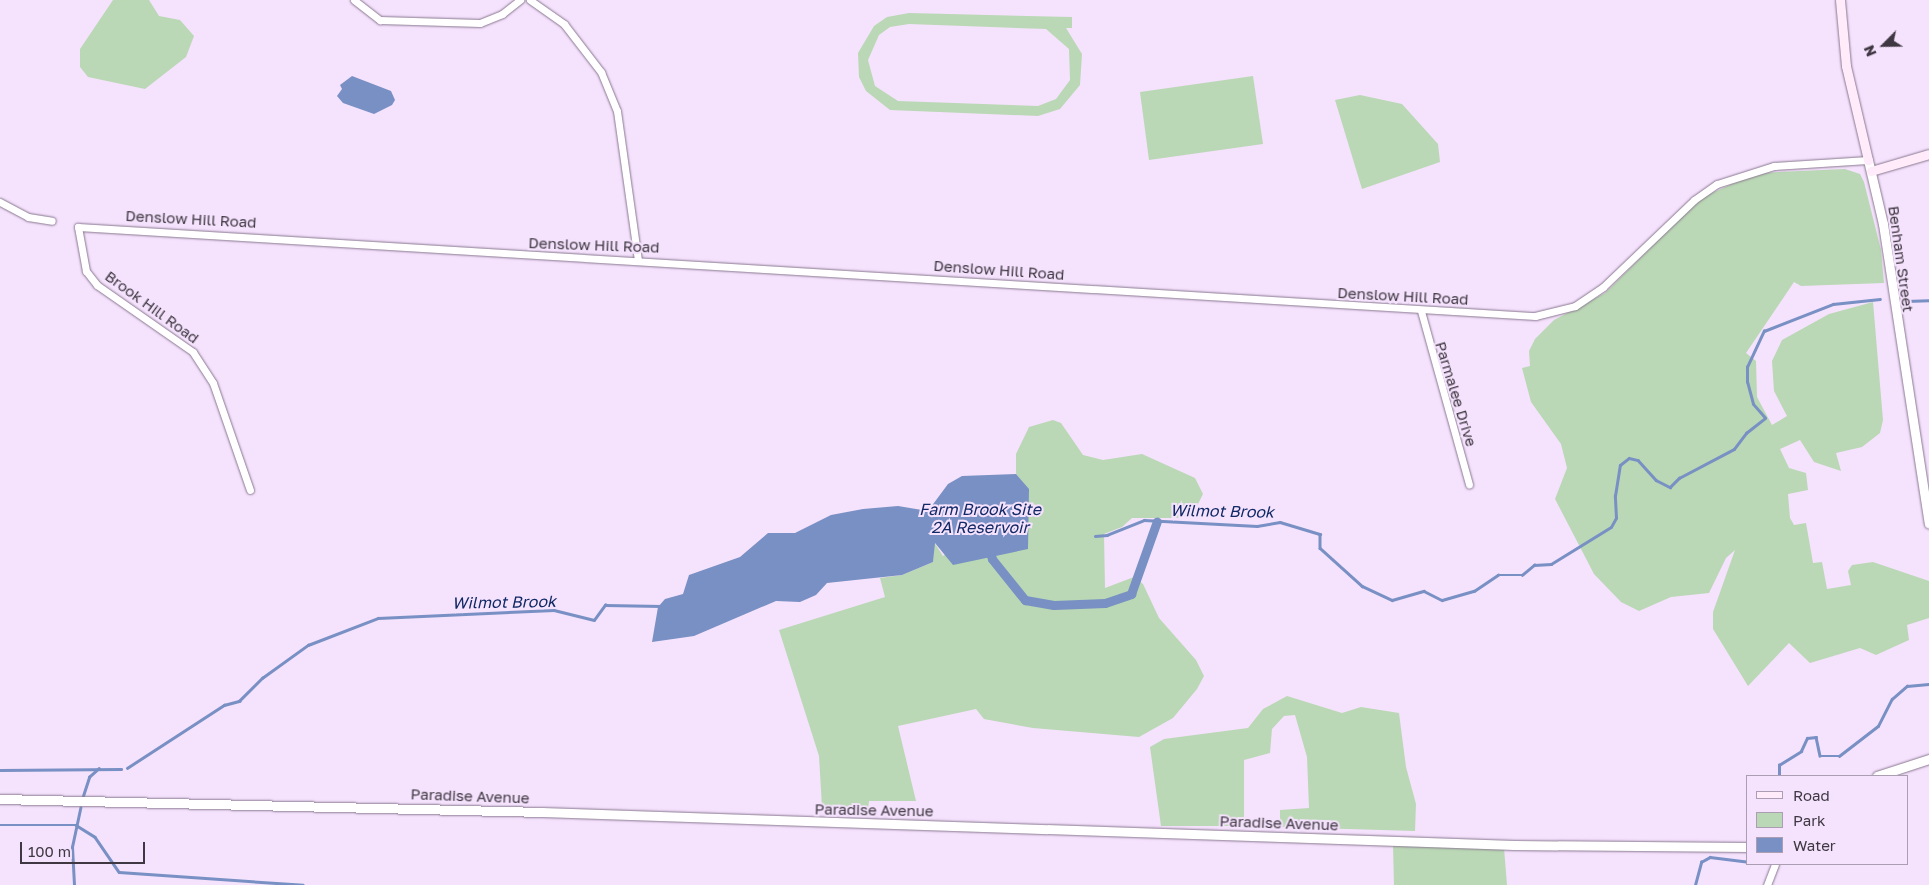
<!DOCTYPE html>
<html>
<head>
<meta charset="utf-8">
<style>
	body { margin:0 }
	#map { position:relative; width:1929px; height:885px; overflow:hidden; background:#f5e2fd; font-family:"Golos Text",sans-serif }
	div>[style] { position:absolute }
	.green>* { inset:0; background:#bad8b5 }
	.water>* { inset:0; background:#7890c3 }
	.stream>* { height:2.5px; margin:-1.25px; padding:0 1.25px; transform-origin:1.25px; border-radius:1.25px; background:#7890c3 }
	.canal>* { height:9px; margin:-4.5px; padding:0 4.5px; transform-origin:4.5px; border-radius:4.5px; background:#7890c3 }
	.roads { filter:drop-shadow(0 0 1px #897890) drop-shadow(0 0 1px #897890) }
	.minor>* { height:7px; margin:-3.5px; padding:0 3.5px; transform-origin:3.5px; border-radius:3.5px; background:#fff }
	.tertiary>* { height:9px; margin:-4.5px; padding:0 4.5px; transform-origin:4.5px; border-radius:4.5px; background:#fff }
	.secondary>* { height:9px; margin:-4.5px; padding:0 4.5px; transform-origin:4.5px; border-radius:4.5px; background:#ffebfa }
	span { translate:-50% -50%; white-space:nowrap; text-align:center; line-height:1.15; -webkit-text-stroke:4px #f5e2fd; paint-order:stroke }
	.street-label { font-size:15px; color:#3f3842 }
	.water-label { font-size:16px; color:#112965; font-style:italic }
	.legend { position:absolute; left:1746px; top:775px; width:162px; height:90px; box-sizing:border-box; background:#f5e2fd; border:1px solid #ac9eb2; margin:0; padding:6px 9px; list-style:none; font-size:15px; color:#3f3842 }
	.legend li { display:flex; align-items:center; gap:10px; height:25px }
	.legend b { width:25px; border:1px solid #ac9eb2 }
	.north { position:absolute; left:1859px; top:20px; width:50px; height:50px; -webkit-text-stroke:4px #f5e2fd; paint-order:stroke; rotate:247deg; font-size:14px; font-weight:700; line-height:20px; text-align:center; color:#3f3842 }
	.north::after { content:''; display:block; margin:auto; width:18px; height:22px; background:#3f3842; clip-path:polygon(50% 0,100% 100%,50% 72%,0 100%) }
	.scale { position:absolute; left:20px; top:842px; width:125px; height:22px; box-sizing:border-box; border:2px solid #3f3842; border-top:0; padding-left:6px; font-size:15px; line-height:18px; white-space:nowrap; color:#3f3842; -webkit-text-stroke:4px #f5e2fd; paint-order:stroke }
</style>
</head>
<body>
<div id="map">
	<div class="green">
		<i style="clip-path:polygon(113px 0,149px 0,159px 16px,180px 20px,194px 36px,186px 57px,145px 89px,88px 77px,80px 67px,80px 49px)"></i>
		<i style="clip-path:polygon(evenodd,909px 13px,1072px 17px,1072px 28px,1066px 28px,1082px 54px,1080px 85px,1060px 109px,1038px 116px,890px 110px,866px 91px,859px 77px,858px 53px,874px 26px,887px 17px,909px 13px,909px 24px,1046px 29px,1069px 49px,1070px 80px,1056px 99px,1038px 106px,898px 101px,875px 86px,868px 60px,879px 35px,890px 27px,909px 24px)"></i>
		<i style="clip-path:polygon(1253px 76px,1263px 144px,1149px 160px,1140px 92px)"></i>
		<i style="clip-path:polygon(1360px 95px,1402px 104px,1438px 144px,1440px 162px,1362px 189px,1335px 100px)"></i>
		<i style="clip-path:polygon(1845px 169px,1860px 174px,1864px 182px,1881px 250px,1884px 283px,1801px 286px,1794px 282px,1746px 353px,1756px 361px,1757px 397px,1772px 425px,1787px 416px,1774px 391px,1772px 361px,1782px 340px,1829px 314px,1873px 302px,1883px 420px,1880px 433px,1862px 447px,1836px 453px,1841px 471px,1814px 462px,1800px 440px,1780px 449px,1789px 468px,1806px 473px,1808px 490px,1788px 494px,1790px 518px,1794px 525px,1806px 523px,1813px 563px,1822px 562px,1827px 589px,1851px 585px,1848px 571px,1852px 565px,1873px 562px,1929px 581px,1929px 618px,1907px 625px,1909px 640px,1876px 655px,1860px 648px,1810px 663px,1789px 643px,1748px 686px,1713px 629px,1713px 612px,1735px 550px,1726px 558px,1709px 593px,1671px 597px,1639px 611px,1621px 602px,1594px 574px,1555px 499px,1567px 468px,1561px 444px,1531px 402px,1522px 368px,1530px 366px,1529px 351px,1535px 339px,1554px 320px,1605px 293px,1701px 198px,1756px 173px)"></i>
		<i style="clip-path:polygon(1053px 420px,1061px 423px,1083px 455px,1103px 460px,1142px 454px,1195px 478px,1203px 494px,1193px 514px,1177px 518px,1132px 518px,1122px 527px,1104px 534px,1105px 588px,1134px 577px,1143px 584px,1159px 618px,1196px 660px,1204px 676px,1197px 689px,1173px 718px,1139px 737px,1033px 728px,984px 719px,976px 709px,898px 726px,916px 801px,869px 801px,868px 811px,822px 807px,819px 756px,779px 630px,885px 597px,880px 578px,902px 575px,933px 562px,934px 542px,943px 556px,1029px 490px,1016px 474px,1016px 454px,1029px 427px)"></i>
		<i style="clip-path:polygon(1287px 696px,1342px 713px,1361px 707px,1399px 713px,1406px 767px,1416px 804px,1415px 831px,1280px 827px,1280px 810px,1309px 808px,1307px 757px,1295px 715px,1284px 716px,1272px 729px,1270px 753px,1244px 760px,1244px 826px,1161px 826px,1150px 747px,1164px 739px,1248px 728px,1263px 709px)"></i>
		<i style="clip-path:polygon(1393px 845px,1504px 848px,1507px 885px,1394px 885px)"></i>
	</div>
	<div class="water">
		<i style="clip-path:polygon(352px 76px,391px 91px,395px 100px,392px 105px,374px 114px,343px 103px,337px 96px,342px 89px,340px 85px)"></i>
		<i style="clip-path:polygon(1016px 474px,1029px 489px,1028px 549px,953px 565px,935px 543px,933px 562px,902px 575px,827px 583px,816px 595px,800px 602px,776px 601px,694px 636px,652px 642px,658px 607px,665px 599px,683px 594px,689px 575px,740px 557px,768px 533px,795px 533px,831px 515px,863px 509px,898px 506px,928px 511px,948px 484px,962px 476px)"></i>
	</div>
	<div class="stream">
		<i style="left:1906px;top:301px;width:23px;rotate:-2deg"></i>
		<i style="left:1095px;top:536px;width:12px;rotate:-5deg"></i>
		<i style="left:1107px;top:535px;width:40px;rotate:-22deg"></i>
		<i style="left:1144px;top:520px;width:113px;rotate:3deg"></i>
		<i style="left:1257px;top:526px;width:23px;rotate:-10deg"></i>
		<i style="left:1280px;top:522px;width:42px;rotate:16.7deg"></i>
		<i style="left:1320px;top:534px;width:14px;rotate:90deg"></i>
		<i style="left:1320px;top:548px;width:57px;rotate:42.1deg"></i>
		<i style="left:1362px;top:586px;width:33px;rotate:25deg"></i>
		<i style="left:1392px;top:600px;width:33px;rotate:-16deg"></i>
		<i style="left:1424px;top:591px;width:20px;rotate:27deg"></i>
		<i style="left:1442px;top:600px;width:33px;rotate:-16deg"></i>
		<i style="left:1474px;top:591px;width:29px;rotate:-34deg"></i>
		<i style="left:1498px;top:575px;width:24px"></i>
		<i style="left:1522px;top:575px;width:16px;rotate:-40deg"></i>
		<i style="left:1534px;top:565px;width:17px;rotate:-3deg"></i>
		<i style="left:1551px;top:564px;width:70px;rotate:-31.7deg"></i>
		<i style="left:1611px;top:527px;width:10px;rotate:-61deg"></i>
		<i style="left:1616px;top:518px;width:22px;rotate:-93deg"></i>
		<i style="left:1615px;top:496px;width:31px;rotate:-81deg"></i>
		<i style="left:1620px;top:465px;width:11px;rotate:-38deg"></i>
		<i style="left:1629px;top:458px;width:9px;rotate:13deg"></i>
		<i style="left:1638px;top:460px;width:27px;rotate:48deg"></i>
		<i style="left:1656px;top:480px;width:16px;rotate:27deg"></i>
		<i style="left:1670px;top:487px;width:13px;rotate:-45deg"></i>
		<i style="left:1679px;top:478px;width:62px;rotate:-27.8deg"></i>
		<i style="left:1734px;top:449px;width:20px;rotate:-53deg"></i>
		<i style="left:1746px;top:433px;width:24px;rotate:-38deg"></i>
		<i style="left:1765px;top:418px;width:18px;rotate:-131deg"></i>
		<i style="left:1753px;top:404px;width:23px;rotate:-105deg"></i>
		<i style="left:1747px;top:382px;width:15px;rotate:-90deg"></i>
		<i style="left:1747px;top:367px;width:40px;rotate:-65deg"></i>
		<i style="left:1764px;top:331px;width:74px;rotate:-21.4deg"></i>
		<i style="left:1833px;top:304px;width:47px;rotate:-6.1deg"></i>
		<i style="left:127px;top:768px;width:116px;rotate:-33deg"></i>
		<i style="left:224px;top:705px;width:16px;rotate:-15deg"></i>
		<i style="left:239px;top:701px;width:33px;rotate:-45deg"></i>
		<i style="left:262px;top:678px;width:57px;rotate:-35.7deg"></i>
		<i style="left:308px;top:645px;width:75px;rotate:-21.1deg"></i>
		<i style="left:378px;top:618px;width:176px;rotate:-2.6deg"></i>
		<i style="left:554px;top:610px;width:41px;rotate:14deg"></i>
		<i style="left:594px;top:620px;width:19px;rotate:-54deg"></i>
		<i style="left:605px;top:605px;width:56px;rotate:1deg"></i>
		<i style="left:0;top:770px;width:121px;rotate:-0.5deg"></i>
		<i style="left:1779px;top:776px;width:11px;rotate:-90deg"></i>
		<i style="left:1779px;top:765px;width:26px;rotate:-32deg"></i>
		<i style="left:1801px;top:751px;width:14px;rotate:-65deg"></i>
		<i style="left:1807px;top:738px;width:9px;rotate:-6deg"></i>
		<i style="left:1816px;top:737px;width:19px;rotate:78deg"></i>
		<i style="left:1820px;top:756px;width:19px"></i>
		<i style="left:1839px;top:756px;width:49px;rotate:-37.6deg"></i>
		<i style="left:1878px;top:726px;width:30px;rotate:-63deg"></i>
		<i style="left:1892px;top:699px;width:20px;rotate:-41deg"></i>
		<i style="left:1907px;top:686px;width:22px;rotate:-5deg"></i>
		<i style="left:83px;top:796px;width:20px;rotate:-72deg"></i>
		<i style="left:89px;top:777px;width:13px;rotate:-42deg"></i>
		<i style="left:0;top:825px;width:76px"></i>
		<i style="left:76px;top:825px;width:22px;rotate:32deg"></i>
		<i style="left:95px;top:837px;width:42px;rotate:55.6deg"></i>
		<i style="left:119px;top:872px;width:184px;rotate:4deg"></i>
		<i style="left:74px;top:885px;width:38px;rotate:-93deg"></i>
		<i style="left:72px;top:847px;width:40px;rotate:-78deg"></i>
		<i style="left:1695px;top:885px;width:24px;rotate:-75deg"></i>
		<i style="left:1701px;top:862px;width:10px;rotate:-29deg"></i>
		<i style="left:1710px;top:857px;width:38px;rotate:7deg"></i>
	</div>
	<div class="canal">
		<i style="left:989px;top:549px;width:10px;rotate:73deg"></i>
		<i style="left:992px;top:559px;width:53px;rotate:51.2deg"></i>
		<i style="left:1025px;top:600px;width:29px;rotate:10deg"></i>
		<i style="left:1054px;top:605px;width:51px;rotate:-2.2deg"></i>
		<i style="left:1105px;top:603px;width:28px;rotate:-19deg"></i>
		<i style="left:1131px;top:594px;width:77px;rotate:-70.4deg"></i>
	</div>
	<div class="roads">
		<div class="minor">
			<i style="left:354px;top:0;width:33px;rotate:38deg"></i>
			<i style="left:380px;top:20px;width:100px;rotate:1.7deg"></i>
			<i style="left:480px;top:23px;width:24px;rotate:-22deg"></i>
			<i style="left:502px;top:14px;width:23px;rotate:-38deg"></i>
			<i style="left:530px;top:0;width:42px;rotate:35.2deg"></i>
			<i style="left:564px;top:24px;width:61px;rotate:52.4deg"></i>
			<i style="left:601px;top:72px;width:42px;rotate:67.7deg"></i>
			<i style="left:617px;top:111px;width:150px;rotate:82deg"></i>
			<i style="left:0;top:202px;width:32px;rotate:28deg"></i>
			<i style="left:28px;top:217px;width:24px;rotate:9deg"></i>
			<i style="left:1421px;top:311px;width:180px;rotate:74.5deg"></i>
			<i style="left:250px;top:490px;width:113px;rotate:-109.1deg"></i>
			<i style="left:213px;top:383px;width:37px;rotate:-123deg"></i>
			<i style="left:193px;top:352px;width:117px;rotate:-145.1deg"></i>
			<i style="left:97px;top:285px;width:18px;rotate:-128deg"></i>
			<i style="left:86px;top:271px;width:45px;rotate:-100.3deg"></i>
			<i style="left:78px;top:227px;width:1460px;rotate:3.5deg"></i>
			<i style="left:1535px;top:316px;width:41px;rotate:-14deg"></i>
			<i style="left:1575px;top:306px;width:34px;rotate:-34deg"></i>
			<i style="left:1603px;top:287px;width:126px;rotate:-43.7deg"></i>
			<i style="left:1694px;top:200px;width:28px;rotate:-35deg"></i>
			<i style="left:1717px;top:184px;width:60px;rotate:-17.5deg"></i>
			<i style="left:1774px;top:166px;width:94px;rotate:-3.7deg"></i>
			<i style="left:1767px;top:885px;width:22px;rotate:-69deg"></i>
		</div>
		<div class="tertiary">
			<i style="left:1868px;top:160px;width:66px;rotate:76.8deg"></i>
			<i style="left:1883px;top:224px;width:303px;rotate:81.3deg"></i>
			<i style="left:1877px;top:776px;width:55px;rotate:-18.1deg"></i>
			<i style="left:0;top:799px;width:542px;rotate:1.37deg"></i>
			<i style="left:542px;top:812px;width:973px;rotate:1.94deg"></i>
			<i style="left:1514px;top:845px;width:234px;rotate:0.5deg"></i>
		</div>
		<div class="secondary">
			<i style="left:1840px;top:0;width:66px;rotate:84.8deg"></i>
			<i style="left:1846px;top:66px;width:97px;rotate:76.8deg"></i>
			<i style="left:1871px;top:171px;width:60px;rotate:-16.3deg"></i>
		</div>
	</div>
	<div class="street-label">
		<span style="left:191px;top:219px;rotate:3deg">Denslow Hill Road</span>
		<span style="left:594px;top:245px;rotate:2deg">Denslow Hill Road</span>
		<span style="left:1901px;top:259px;rotate:82deg">Benham Street</span>
		<span style="left:999px;top:270px;rotate:4deg">Denslow Hill Road</span>
		<span style="left:1403px;top:296px;rotate:3deg">Denslow Hill Road</span>
		<span style="left:152px;top:307px;rotate:36deg">Brook Hill Road</span>
		<span style="left:1456px;top:394px;rotate:73deg">Parmalee Drive</span>
		<span style="left:470px;top:796px;rotate:2deg">Paradise Avenue</span>
		<span style="left:874px;top:810px;rotate:1deg">Paradise Avenue</span>
		<span style="left:1279px;top:823px;rotate:2deg">Paradise Avenue</span>
	</div>
	<div class="water-label">
		<span style="left:980px;top:518px">Farm Brook Site<br>2A Reservoir</span>
		<span style="left:1222px;top:511px;rotate:1deg">Wilmot Brook</span>
		<span style="left:504px;top:602px;rotate:-1deg">Wilmot Brook</span>
	</div>
	<ul class="legend">
	<li><b style="height:6px;background:#ffebfa"></b>Road</li>
	<li><b style="height:14px;background:#bad8b5"></b>Park</li>
	<li><b style="height:14px;background:#7890c3"></b>Water</li>
	</ul>
	<div class="north">N</div>
	<div class="scale">100 m</div>
</div>
</body>
</html>
